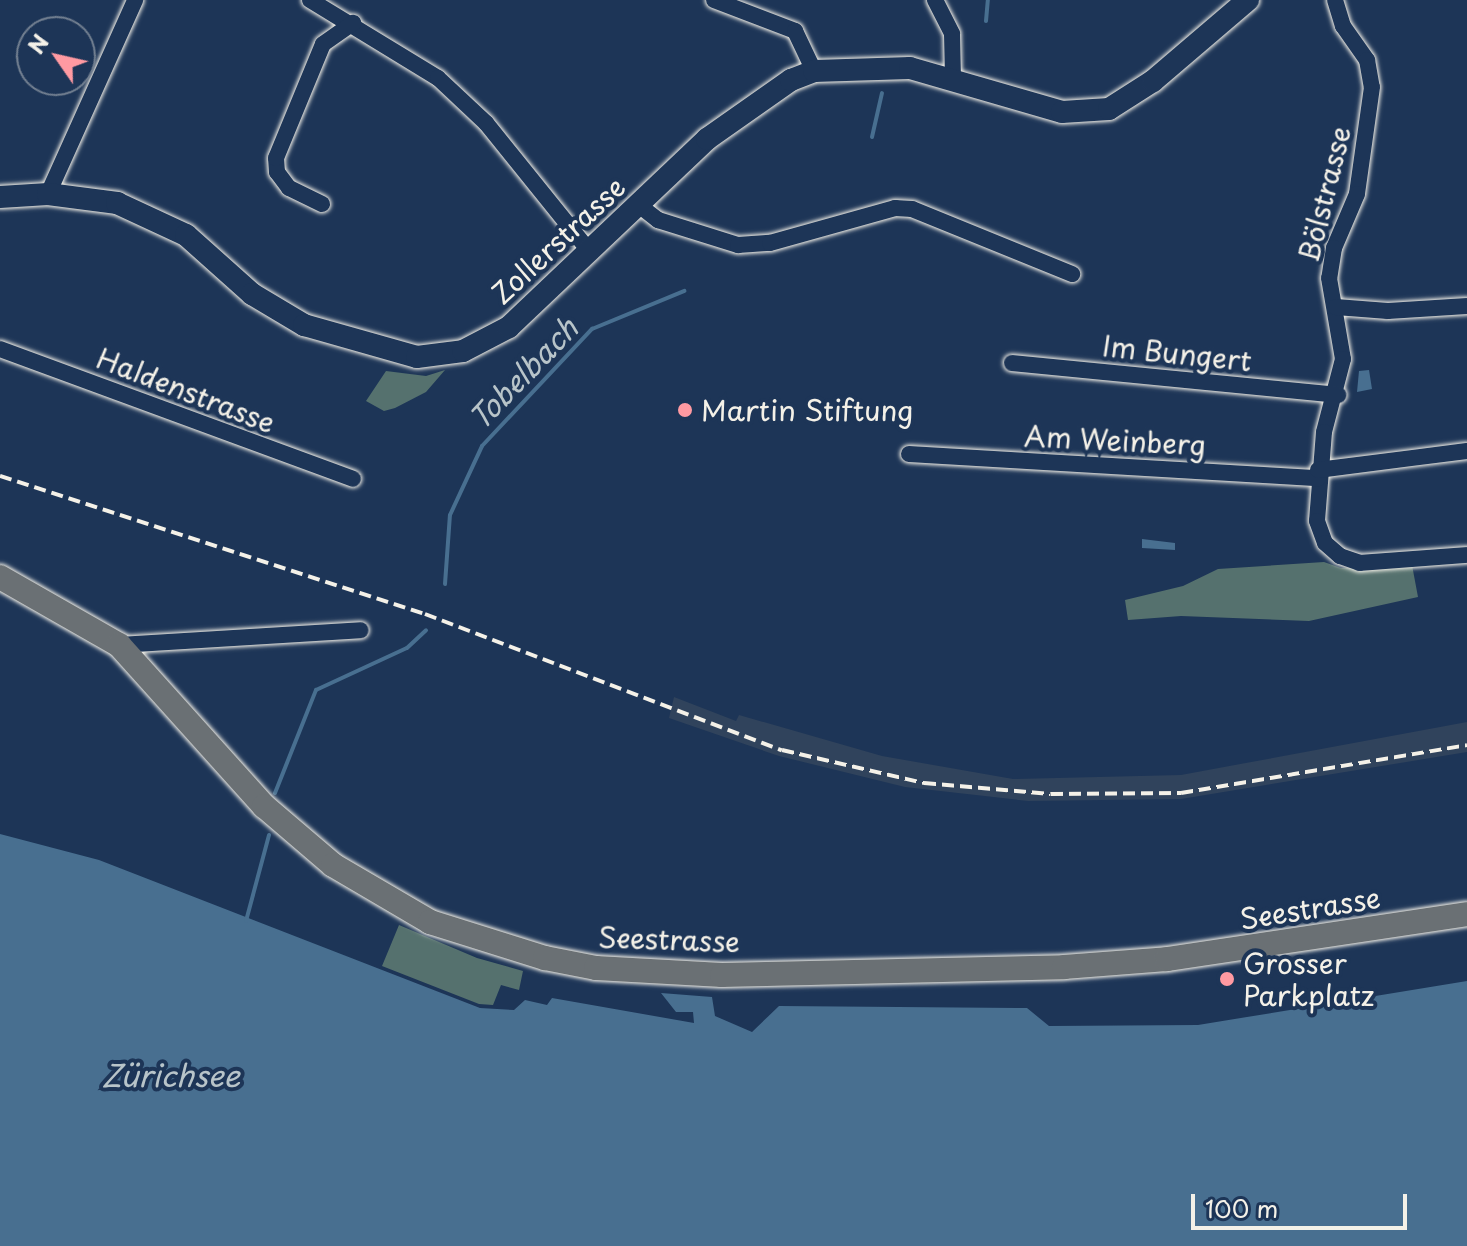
<!DOCTYPE html>
<html>
<head>
<meta charset="utf-8">
<style>
	body { margin:0 }
	#map { position:relative; width:1467px; height:1246px; overflow:hidden; background:#1d3557; font-family:"Playpen Sans",sans-serif }
	div>[style] { position:absolute }
	.built>* { inset:0; background:#30435c }
	.green>* { inset:0; background:#55716e }
	.water>* { inset:0; background:#486f90 }
	.stream>* { height:4px; margin:-2px; padding:0 2px; transform-origin:2px; border-radius:2px; background:#486f90 }
	.roads { filter:drop-shadow(0 0 2px #f4f1e8) drop-shadow(0 0 2px #f4f1e8) }
	.street>* { height:16px; margin:-8px; padding:0 8px; transform-origin:8px; border-radius:8px; background:#1d3557 }
	.secondary>* { height:22px; margin:-11px; padding:0 11px; transform-origin:11px; border-radius:11px; background:#1d3557 }
	.primary>* { height:24px; margin:-12px; padding:0 12px; transform-origin:12px; border-radius:12px; background:#6a7074 }
	.rail>* { height:4px; margin-top:-2px; transform-origin:0; background:repeating-linear-gradient(90deg,#f4f1e8 0 12px,transparent 0 18px) }
	.dots>* { width:22px; height:22px; translate:-50% -50%; box-sizing:border-box; border:4px solid #1d3557; border-radius:50% }
	span { translate:-50% -50%; white-space:nowrap; text-align:center; line-height:1.15; -webkit-text-stroke:8px #1d3557; paint-order:stroke }
	.street-label { font-size:28px; color:#f4f1e8 }
	.poi-label { font-size:28px; color:#f4f1e8 }
	.left { translate:0 -50%; text-align:left }
	.water-label { font-size:30px; color:#b8c4c9; font-style:italic }
	.north { position:absolute; left:16px; top:16px; width:80px; height:80px; box-sizing:border-box; background:#1d3557; border:2px solid #738091; border-radius:50%; rotate:304deg; font-size:22px; font-weight:700; line-height:32px; text-align:center; color:#f4f1e8 }
	.north::after { content:''; display:block; margin:auto; width:28px; height:36px; background:#ff9aa2; clip-path:polygon(50% 0,100% 100%,50% 72%,0 100%) }
	.scale { position:absolute; left:1191px; top:1194px; width:216px; height:36px; box-sizing:border-box; border:4px solid #f4f1e8; border-top:0; padding-left:10px; font-size:24px; line-height:28px; white-space:nowrap; color:#f4f1e8; -webkit-text-stroke:6px #1d3557; paint-order:stroke }
</style>
</head>
<body>
<div id="map">
	<div class="built">
		<i style="clip-path:polygon(674px 697px,736px 721px,739px 715px,882px 756px,1013px 779px,1181px 775px,1467px 722px,1467px 752px,1181px 799px,1028px 801px,905px 787px,779px 756px,669px 718px)"></i>
	</div>
	<div class="green">
		<i style="clip-path:polygon(445px 370px,426px 392px,395px 408px,384px 411px,366px 401px,386px 371px,426px 376px)"></i>
		<i style="clip-path:polygon(1324px 562px,1341px 568px,1412px 565px,1418px 597px,1309px 621px,1181px 616px,1128px 620px,1125px 600px,1183px 586px,1218px 569px)"></i>
		<i style="clip-path:polygon(399px 925px,477px 958px,523px 971px,519px 990px,501px 985px,493px 1005px,479px 1004px,382px 966px)"></i>
	</div>
	<div class="water">
		<i style="clip-path:polygon(1369px 370px,1372px 389px,1357px 392px,1359px 371px)"></i>
		<i style="clip-path:polygon(1142px 539px,1175px 543px,1175px 550px,1142px 548px)"></i>
		<i style="clip-path:polygon(0 834px,99px 860px,480px 1008px,514px 1010px,525px 1000px,547px 1005px,552px 998px,694px 1023px,693px 1012px,676px 1012px,661px 993px,712px 997px,715px 1016px,752px 1032px,779px 1006px,1027px 1008px,1049px 1026px,1198px 1025px,1467px 981px,1467px 1246px,0 1246px)"></i>
	</div>
	<div class="stream">
		<i style="left:986px;top:21px;width:21px;rotate:-85deg"></i>
		<i style="left:872px;top:137px;width:45px;rotate:-77.2deg"></i>
		<i style="left:445px;top:584px;width:69px;rotate:-85.9deg"></i>
		<i style="left:450px;top:515px;width:76px;rotate:-65.1deg"></i>
		<i style="left:482px;top:446px;width:161px;rotate:-46.8deg"></i>
		<i style="left:592px;top:329px;width:100px;rotate:-22.4deg"></i>
		<i style="left:275px;top:793px;width:111px;rotate:-68.3deg"></i>
		<i style="left:316px;top:690px;width:100px;rotate:-24.8deg"></i>
		<i style="left:407px;top:648px;width:26px;rotate:-43deg"></i>
		<i style="left:246px;top:921px;width:89px;rotate:-75deg"></i>
	</div>
	<div class="roads">
		<div class="street">
			<i style="left:310px;top:0;width:150px;rotate:31.4deg"></i>
			<i style="left:438px;top:78px;width:66px;rotate:43.2deg"></i>
			<i style="left:486px;top:123px;width:166px;rotate:51.1deg"></i>
			<i style="left:714px;top:0;width:87px;rotate:20.9deg"></i>
			<i style="left:795px;top:31px;width:44px;rotate:64.6deg"></i>
			<i style="left:935px;top:0;width:38px;rotate:63deg"></i>
			<i style="left:952px;top:34px;width:45px;rotate:88.7deg"></i>
			<i style="left:1335px;top:0;width:27px;rotate:73deg"></i>
			<i style="left:1343px;top:26px;width:42px;rotate:54.8deg"></i>
			<i style="left:1367px;top:60px;width:27px;rotate:80deg"></i>
			<i style="left:1372px;top:87px;width:108px;rotate:98deg"></i>
			<i style="left:1357px;top:194px;width:59px;rotate:113.1deg"></i>
			<i style="left:1334px;top:248px;width:30px;rotate:99deg"></i>
			<i style="left:1329px;top:278px;width:82px;rotate:80.2deg"></i>
			<i style="left:1343px;top:359px;width:75px;rotate:104.6deg"></i>
			<i style="left:1324px;top:432px;width:89px;rotate:94.5deg"></i>
			<i style="left:1317px;top:521px;width:23px;rotate:70deg"></i>
			<i style="left:1325px;top:543px;width:20px;rotate:41deg"></i>
			<i style="left:1340px;top:556px;width:21px;rotate:19deg"></i>
			<i style="left:1360px;top:563px;width:107px;rotate:-4.3deg"></i>
			<i style="left:48px;top:194px;width:213px;rotate:-65.8deg"></i>
			<i style="left:322px;top:204px;width:37px;rotate:-154deg"></i>
			<i style="left:289px;top:188px;width:20px;rotate:-127deg"></i>
			<i style="left:277px;top:172px;width:14px;rotate:-94deg"></i>
			<i style="left:276px;top:158px;width:123px;rotate:-67.6deg"></i>
			<i style="left:323px;top:44px;width:37px;rotate:-35deg"></i>
			<i style="left:640px;top:206px;width:23px;rotate:38deg"></i>
			<i style="left:658px;top:220px;width:84px;rotate:17.4deg"></i>
			<i style="left:738px;top:245px;width:32px;rotate:-4deg"></i>
			<i style="left:770px;top:243px;width:130px;rotate:-15.6deg"></i>
			<i style="left:895px;top:208px;width:17px;rotate:3deg"></i>
			<i style="left:912px;top:209px;width:173px;rotate:22.1deg"></i>
			<i style="left:1336px;top:307px;width:52px;rotate:4.4deg"></i>
			<i style="left:1388px;top:311px;width:79px;rotate:-3.6deg"></i>
			<i style="left:0;top:349px;width:376px;rotate:20.2deg"></i>
			<i style="left:1012px;top:363px;width:328px;rotate:5.6deg"></i>
			<i style="left:909px;top:454px;width:410px;rotate:3.4deg"></i>
			<i style="left:1318px;top:470px;width:150px;rotate:-7.3deg"></i>
			<i style="left:119px;top:645px;width:242px;rotate:-3.5deg"></i>
		</div>
		<div class="secondary">
			<i style="left:0;top:197px;width:48px;rotate:-3.6deg"></i>
			<i style="left:48px;top:194px;width:70px;rotate:7.4deg"></i>
			<i style="left:117px;top:203px;width:76px;rotate:24.9deg"></i>
			<i style="left:186px;top:235px;width:89px;rotate:41.8deg"></i>
			<i style="left:252px;top:294px;width:61px;rotate:30.8deg"></i>
			<i style="left:304px;top:325px;width:117px;rotate:15.8deg"></i>
			<i style="left:417px;top:357px;width:46px;rotate:-7.4deg"></i>
			<i style="left:463px;top:351px;width:52px;rotate:-27.6deg"></i>
			<i style="left:509px;top:327px;width:273px;rotate:-43.5deg"></i>
			<i style="left:707px;top:139px;width:103px;rotate:-35.1deg"></i>
			<i style="left:791px;top:80px;width:25px;rotate:-21deg"></i>
			<i style="left:814px;top:71px;width:96px;rotate:-1.8deg"></i>
			<i style="left:910px;top:68px;width:158px;rotate:16.1deg"></i>
			<i style="left:1062px;top:112px;width:47px;rotate:-3.7deg"></i>
			<i style="left:1109px;top:109px;width:52px;rotate:-32.5deg"></i>
			<i style="left:1153px;top:81px;width:125px;rotate:-40.5deg"></i>
		</div>
		<div class="primary">
			<i style="left:0;top:577px;width:137px;rotate:29.7deg"></i>
			<i style="left:119px;top:645px;width:217px;rotate:48deg"></i>
			<i style="left:264px;top:806px;width:91px;rotate:40.5deg"></i>
			<i style="left:333px;top:865px;width:113px;rotate:30.4deg"></i>
			<i style="left:430px;top:922px;width:121px;rotate:17.4deg"></i>
			<i style="left:545px;top:958px;width:52px;rotate:11.1deg"></i>
			<i style="left:596px;top:968px;width:126px;rotate:3.2deg"></i>
			<i style="left:722px;top:975px;width:342px;rotate:-1.3deg"></i>
			<i style="left:1064px;top:967px;width:103px;rotate:-4.4deg"></i>
			<i style="left:1167px;top:959px;width:303px;rotate:-8.5deg"></i>
		</div>
	</div>
	<div class="rail">
		<i style="left:0;top:476px;width:447px;rotate:18deg"></i>
		<i style="left:425px;top:614px;width:382px;rotate:20.9deg"></i>
		<i style="left:782px;top:750px;width:146px;rotate:13.1deg"></i>
		<i style="left:924px;top:783px;width:127px;rotate:5deg"></i>
		<i style="left:1051px;top:794px;width:130px;rotate:-0.4deg"></i>
		<i style="left:1181px;top:793px;width:290px;rotate:-9.5deg"></i>
	</div>
	<div class="dots">
		<i style="left:685px;top:410px;background:#ff9aa2"></i>
		<i style="left:1227px;top:979px;background:#ff9aa2"></i>
	</div>
	<div class="street-label">
		<span style="left:1324px;top:194px;rotate:-76deg">Bölstrasse</span>
		<span style="left:558px;top:240px;rotate:-43deg">Zollerstrasse</span>
		<span style="left:1177px;top:353px;rotate:6deg">Im Bungert</span>
		<span style="left:186px;top:390px;rotate:21deg">Haldenstrasse</span>
		<span style="left:1115px;top:440px;rotate:3deg">Am Weinberg</span>
		<span style="left:1310px;top:908px;rotate:-9deg">Seestrasse</span>
		<span style="left:669px;top:939px;rotate:2deg">Seestrasse</span>
	</div>
	<div class="poi-label">
		<span class="left" style="left:701px;top:410px">Martin Stiftung</span>
		<span class="left" style="left:1243px;top:979px">Grosser<br>Parkplatz</span>
	</div>
	<div class="water-label">
		<span style="left:523px;top:373px;rotate:-46deg">Tobelbach</span>
		<span style="left:171px;top:1075px">Zürichsee</span>
	</div>
	<div class="north">N</div>
	<div class="scale">100 m</div>
</div>
</body>
</html>
